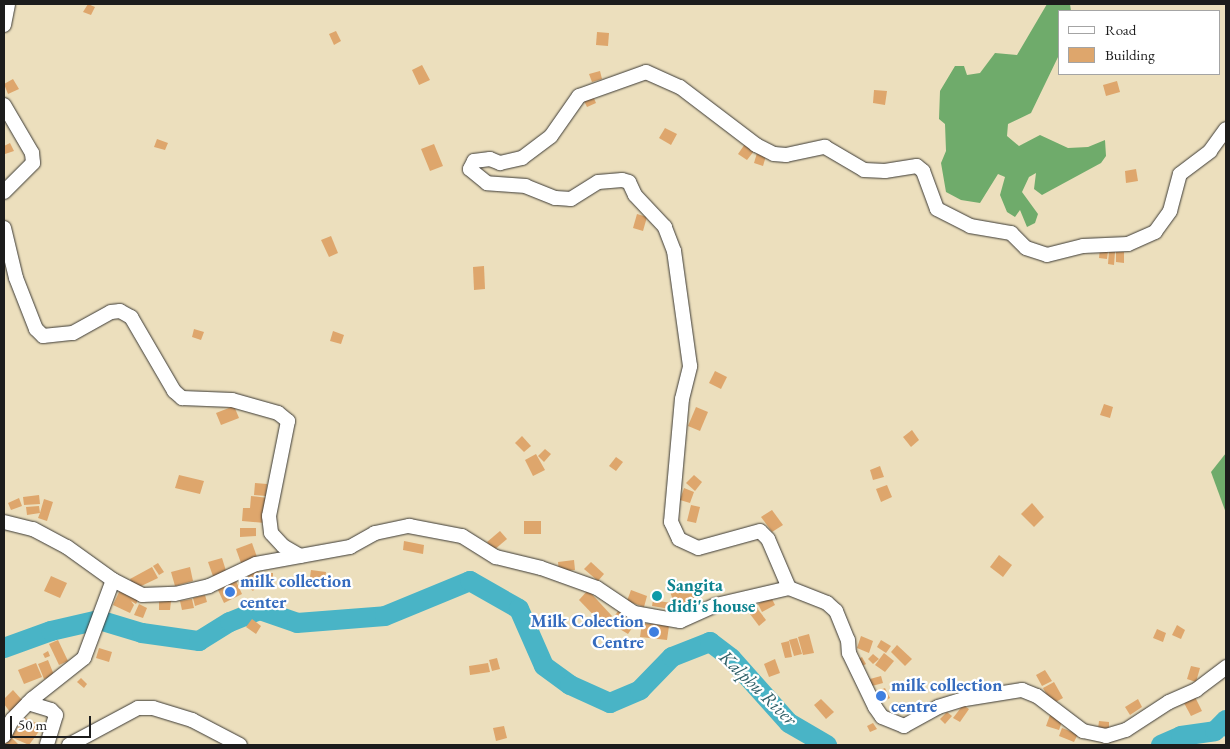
<!DOCTYPE html>
<html>
<head>
<meta charset="utf-8">
<style>
	body { margin:0 }
	#map { position:relative; width:1230px; height:749px; overflow:hidden; background:#ecdfbd; font-family:"EB Garamond",serif }
	div>[style] { position:absolute }
	.forest>* { inset:0; background:#6fab6b }
	.stream>* { height:3px; margin:-1.5px; padding:0 1.5px; transform-origin:1.5px; border-radius:1.5px; background:#49b4c6 }
	.river>* { height:20px; margin:-10px; padding:0 10px; transform-origin:10px; border-radius:10px; background:#49b4c6 }
	.building>* { inset:0; background:#dea66c }
	.roads { filter:drop-shadow(0 0 1px #3b3934) drop-shadow(0 0 1px #3b3934) }
	.minor>* { height:14px; margin:-7px; padding:0 7px; transform-origin:7px; border-radius:7px; background:#fff }
	.dots>* { width:14px; height:14px; translate:-50% -50%; box-sizing:border-box; border:2px solid #fff; border-radius:50% }
	span { translate:-50% -50%; white-space:nowrap; text-align:center; line-height:1.15; -webkit-text-stroke:4.5px #fff; paint-order:stroke }
	.shop-label { font-size:18px; color:#366cbe; font-weight:700 }
	.left { translate:0 -50%; text-align:left }
	.right { translate:-100% -50%; text-align:right }
	.culture-label { font-size:18px; color:#0d838f; font-weight:700 }
	.water-label { font-size:19px; color:#306068; font-style:italic }
	.frame { position:absolute; inset:0; border:5px solid #1c1c1c; pointer-events:none }
	.legend { position:absolute; left:1058px; top:10px; width:162px; height:65px; box-sizing:border-box; background:#fff; border:1px solid #a4a4a4; margin:0; padding:6px 9px; list-style:none; font-size:15px; color:#1c1c1c }
	.legend li { display:flex; align-items:center; gap:10px; height:25px }
	.legend b { width:25px; border:1px solid #a4a4a4 }
	.scale { position:absolute; left:10px; top:716px; width:81px; height:22px; box-sizing:border-box; border:2px solid #1c1c1c; border-top:0; padding-left:6px; font-size:15px; line-height:18px; white-space:nowrap; color:#1c1c1c; -webkit-text-stroke:4px #fff; paint-order:stroke }
</style>
</head>
<body>
<div id="map">
	<div class="forest">
		<i style="clip-path:polygon(1047px 4px,1070px 4px,1071px 11px,1059px 11px,1059px 55px,1031px 113px,1008px 124px,1007px 136px,1019px 146px,1040px 135px,1068px 148px,1088px 147px,1105px 140px,1106px 156px,1101px 163px,1042px 195px,1034px 189px,1036px 173px,1029px 177px,1022px 192px,1038px 214px,1035px 223px,1027px 227px,1020px 210px,1015px 217px,1007px 212px,1000px 195px,1005px 177px,998px 174px,980px 203px,961px 200px,946px 192px,941px 163px,946px 151px,945px 124px,939px 119px,940px 91px,955px 66px,964px 66px,967px 75px,980px 73px,995px 53px,1017px 55px)"></i>
		<i style="clip-path:polygon(1226px 453px,1226px 513px,1211px 472px)"></i>
	</div>
	<div class="stream">
		<i style="left:1215px;top:731px;width:12px;rotate:20deg"></i>
	</div>
	<div class="river">
		<i style="left:4px;top:648px;width:50px;rotate:-19.9deg"></i>
		<i style="left:51px;top:631px;width:49px;rotate:-12.9deg"></i>
		<i style="left:99px;top:620px;width:45px;rotate:16.8deg"></i>
		<i style="left:142px;top:633px;width:58px;rotate:8deg"></i>
		<i style="left:199px;top:641px;width:36px;rotate:-32deg"></i>
		<i style="left:230px;top:622px;width:32px;rotate:-22deg"></i>
		<i style="left:260px;top:610px;width:39px;rotate:19deg"></i>
		<i style="left:297px;top:623px;width:88px;rotate:-4.5deg"></i>
		<i style="left:385px;top:616px;width:92px;rotate:-22.4deg"></i>
		<i style="left:470px;top:581px;width:56px;rotate:29.7deg"></i>
		<i style="left:519px;top:609px;width:62px;rotate:66.3deg"></i>
		<i style="left:544px;top:666px;width:32px;rotate:36deg"></i>
		<i style="left:570px;top:685px;width:44px;rotate:24.2deg"></i>
		<i style="left:610px;top:703px;width:33px;rotate:-23deg"></i>
		<i style="left:640px;top:690px;width:46px;rotate:-45.9deg"></i>
		<i style="left:672px;top:657px;width:41px;rotate:-21.5deg"></i>
		<i style="left:710px;top:642px;width:26px;rotate:37deg"></i>
		<i style="left:731px;top:658px;width:87px;rotate:48.3deg"></i>
		<i style="left:789px;top:723px;width:44px;rotate:30.1deg"></i>
		<i style="left:1161px;top:745px;width:22px;rotate:-24deg"></i>
		<i style="left:1181px;top:736px;width:34px;rotate:-8deg"></i>
		<i style="left:1215px;top:731px;width:16px;rotate:-45deg"></i>
	</div>
	<div class="building">
		<i style="clip-path:polygon(88px 4px,95px 7px,91px 15px,83px 12px)"></i>
		<i style="clip-path:polygon(336px 31px,341px 41px,334px 45px,329px 34px)"></i>
		<i style="clip-path:polygon(597px 32px,609px 33px,608px 46px,596px 45px)"></i>
		<i style="clip-path:polygon(422px 65px,430px 80px,419px 85px,412px 70px)"></i>
		<i style="clip-path:polygon(600px 71px,602px 79px,592px 82px,589px 74px)"></i>
		<i style="clip-path:polygon(13px 79px,19px 89px,8px 94px,4px 84px)"></i>
		<i style="clip-path:polygon(1117px 81px,1120px 92px,1106px 96px,1103px 85px)"></i>
		<i style="clip-path:polygon(874px 90px,887px 91px,885px 105px,873px 103px)"></i>
		<i style="clip-path:polygon(592px 94px,596px 103px,587px 107px,583px 99px)"></i>
		<i style="clip-path:polygon(665px 128px,677px 134px,671px 145px,659px 138px)"></i>
		<i style="clip-path:polygon(157px 139px,168px 143px,165px 150px,154px 147px)"></i>
		<i style="clip-path:polygon(10px 143px,14px 151px,5px 154px,4px 146px)"></i>
		<i style="clip-path:polygon(434px 144px,443px 166px,430px 171px,421px 149px)"></i>
		<i style="clip-path:polygon(745px 144px,754px 151px,747px 160px,738px 154px)"></i>
		<i style="clip-path:polygon(757px 153px,766px 156px,763px 166px,754px 163px)"></i>
		<i style="clip-path:polygon(1136px 169px,1138px 181px,1126px 183px,1125px 171px)"></i>
		<i style="clip-path:polygon(637px 214px,647px 217px,643px 231px,633px 228px)"></i>
		<i style="clip-path:polygon(331px 236px,338px 253px,329px 257px,321px 240px)"></i>
		<i style="clip-path:polygon(1100px 249px,1108px 251px,1107px 259px,1099px 258px)"></i>
		<i style="clip-path:polygon(1109px 251px,1115px 252px,1114px 265px,1108px 264px)"></i>
		<i style="clip-path:polygon(1116px 252px,1124px 252px,1124px 263px,1116px 262px)"></i>
		<i style="clip-path:polygon(484px 266px,485px 289px,474px 290px,473px 267px)"></i>
		<i style="clip-path:polygon(194px 329px,204px 332px,201px 340px,192px 337px)"></i>
		<i style="clip-path:polygon(333px 331px,344px 335px,341px 344px,330px 341px)"></i>
		<i style="clip-path:polygon(715px 371px,727px 377px,721px 389px,709px 383px)"></i>
		<i style="clip-path:polygon(1104px 404px,1113px 407px,1110px 418px,1100px 415px)"></i>
		<i style="clip-path:polygon(234px 406px,239px 418px,221px 425px,216px 413px)"></i>
		<i style="clip-path:polygon(696px 407px,708px 412px,700px 431px,688px 426px)"></i>
		<i style="clip-path:polygon(912px 430px,919px 440px,911px 447px,903px 437px)"></i>
		<i style="clip-path:polygon(522px 436px,531px 446px,524px 452px,515px 443px)"></i>
		<i style="clip-path:polygon(545px 449px,551px 454px,544px 462px,538px 456px)"></i>
		<i style="clip-path:polygon(536px 454px,545px 470px,533px 476px,525px 460px)"></i>
		<i style="clip-path:polygon(616px 457px,623px 462px,616px 471px,609px 466px)"></i>
		<i style="clip-path:polygon(880px 466px,884px 477px,873px 480px,870px 470px)"></i>
		<i style="clip-path:polygon(179px 475px,204px 481px,200px 494px,175px 488px)"></i>
		<i style="clip-path:polygon(694px 475px,702px 482px,695px 491px,686px 483px)"></i>
		<i style="clip-path:polygon(255px 483px,267px 484px,266px 496px,254px 495px)"></i>
		<i style="clip-path:polygon(887px 485px,892px 497px,881px 502px,876px 489px)"></i>
		<i style="clip-path:polygon(684px 488px,694px 492px,690px 503px,680px 500px)"></i>
		<i style="clip-path:polygon(39px 495px,40px 504px,24px 505px,23px 497px)"></i>
		<i style="clip-path:polygon(251px 496px,268px 498px,265px 523px,242px 521px,243px 508px,250px 508px)"></i>
		<i style="clip-path:polygon(19px 498px,22px 506px,11px 510px,8px 503px)"></i>
		<i style="clip-path:polygon(44px 499px,53px 502px,47px 521px,38px 518px,40px 513px,27px 515px,26px 507px,39px 506px,40px 513px)"></i>
		<i style="clip-path:polygon(1032px 503px,1044px 517px,1034px 527px,1021px 514px)"></i>
		<i style="clip-path:polygon(691px 505px,700px 507px,696px 523px,687px 521px)"></i>
		<i style="clip-path:polygon(772px 510px,783px 525px,772px 532px,761px 517px)"></i>
		<i style="clip-path:polygon(524px 521px,541px 521px,541px 534px,524px 534px)"></i>
		<i style="clip-path:polygon(240px 528px,256px 528px,256px 536px,240px 537px)"></i>
		<i style="clip-path:polygon(500px 531px,507px 539px,494px 550px,487px 542px)"></i>
		<i style="clip-path:polygon(404px 541px,424px 545px,423px 554px,403px 550px)"></i>
		<i style="clip-path:polygon(252px 543px,257px 557px,241px 563px,236px 549px)"></i>
		<i style="clip-path:polygon(999px 555px,1012px 565px,1003px 577px,990px 567px)"></i>
		<i style="clip-path:polygon(222px 558px,227px 574px,214px 579px,208px 562px)"></i>
		<i style="clip-path:polygon(574px 560px,575px 570px,559px 572px,558px 562px)"></i>
		<i style="clip-path:polygon(591px 562px,604px 574px,598px 581px,584px 569px)"></i>
		<i style="clip-path:polygon(158px 563px,164px 572px,159px 575px,153px 566px)"></i>
		<i style="clip-path:polygon(152px 567px,158px 578px,135px 589px,130px 579px)"></i>
		<i style="clip-path:polygon(190px 567px,193px 581px,175px 586px,171px 572px)"></i>
		<i style="clip-path:polygon(254px 569px,264px 577px,253px 591px,243px 583px)"></i>
		<i style="clip-path:polygon(311px 570px,326px 572px,324px 586px,309px 584px)"></i>
		<i style="clip-path:polygon(265px 573px,273px 573px,273px 585px,264px 584px)"></i>
		<i style="clip-path:polygon(51px 576px,67px 583px,60px 598px,44px 591px)"></i>
		<i style="clip-path:polygon(236px 581px,242px 594px,224px 603px,218px 590px)"></i>
		<i style="clip-path:polygon(689px 582px,695px 601px,675px 607px,669px 588px)"></i>
		<i style="clip-path:polygon(120px 590px,139px 598px,136px 604px,131px 601px,134px 605px,130px 613px,113px 605px)"></i>
		<i style="clip-path:polygon(588px 590px,612px 616px,603px 625px,579px 600px)"></i>
		<i style="clip-path:polygon(631px 590px,647px 596px,644px 607px,627px 601px)"></i>
		<i style="clip-path:polygon(652px 593px,663px 594px,663px 600px,651px 599px)"></i>
		<i style="clip-path:polygon(205px 595px,207px 602px,195px 606px,193px 598px)"></i>
		<i style="clip-path:polygon(771px 597px,775px 605px,762px 612px,758px 604px)"></i>
		<i style="clip-path:polygon(192px 599px,194px 608px,182px 610px,180px 601px)"></i>
		<i style="clip-path:polygon(653px 600px,671px 603px,670px 609px,652px 606px)"></i>
		<i style="clip-path:polygon(159px 601px,171px 601px,170px 610px,159px 610px)"></i>
		<i style="clip-path:polygon(139px 604px,147px 608px,143px 618px,134px 615px)"></i>
		<i style="clip-path:polygon(757px 608px,766px 620px,759px 626px,750px 614px)"></i>
		<i style="clip-path:polygon(618px 611px,636px 622px,628px 634px,610px 623px)"></i>
		<i style="clip-path:polygon(252px 619px,261px 626px,256px 634px,246px 627px)"></i>
		<i style="clip-path:polygon(642px 623px,669px 626px,667px 640px,640px 637px)"></i>
		<i style="clip-path:polygon(1177px 625px,1185px 630px,1181px 639px,1172px 635px)"></i>
		<i style="clip-path:polygon(1157px 629px,1166px 633px,1163px 642px,1153px 638px)"></i>
		<i style="clip-path:polygon(809px 634px,814px 653px,803px 655px,798px 637px)"></i>
		<i style="clip-path:polygon(861px 636px,873px 641px,869px 653px,857px 648px)"></i>
		<i style="clip-path:polygon(797px 638px,802px 654px,794px 656px,789px 640px)"></i>
		<i style="clip-path:polygon(58px 640px,68px 661px,59px 665px,49px 644px)"></i>
		<i style="clip-path:polygon(881px 640px,891px 646px,886px 653px,877px 647px)"></i>
		<i style="clip-path:polygon(789px 641px,792px 657px,785px 658px,781px 643px)"></i>
		<i style="clip-path:polygon(897px 645px,912px 659px,905px 666px,891px 652px)"></i>
		<i style="clip-path:polygon(99px 648px,112px 652px,109px 662px,96px 658px)"></i>
		<i style="clip-path:polygon(48px 651px,50px 656px,45px 658px,43px 654px)"></i>
		<i style="clip-path:polygon(884px 653px,894px 661px,885px 672px,875px 665px)"></i>
		<i style="clip-path:polygon(873px 654px,879px 659px,873px 664px,868px 659px)"></i>
		<i style="clip-path:polygon(862px 657px,866px 664px,859px 668px,855px 661px)"></i>
		<i style="clip-path:polygon(497px 658px,500px 669px,492px 671px,489px 660px)"></i>
		<i style="clip-path:polygon(775px 659px,780px 673px,769px 677px,764px 664px)"></i>
		<i style="clip-path:polygon(48px 660px,54px 675px,44px 679px,38px 664px)"></i>
		<i style="clip-path:polygon(36px 663px,42px 677px,24px 684px,18px 670px)"></i>
		<i style="clip-path:polygon(488px 663px,490px 672px,470px 675px,469px 666px)"></i>
		<i style="clip-path:polygon(1191px 666px,1200px 668px,1196px 682px,1187px 679px)"></i>
		<i style="clip-path:polygon(1045px 670px,1052px 681px,1042px 686px,1036px 675px)"></i>
		<i style="clip-path:polygon(881px 676px,883px 683px,872px 686px,870px 679px)"></i>
		<i style="clip-path:polygon(81px 678px,87px 684px,84px 688px,77px 682px)"></i>
		<i style="clip-path:polygon(1054px 682px,1063px 698px,1052px 704px,1043px 688px)"></i>
		<i style="clip-path:polygon(885px 688px,890px 698px,878px 704px,873px 693px)"></i>
		<i style="clip-path:polygon(13px 690px,22px 700px,10px 712px,4px 704px,4px 699px)"></i>
		<i style="clip-path:polygon(1195px 697px,1202px 711px,1191px 716px,1184px 703px)"></i>
		<i style="clip-path:polygon(821px 699px,834px 712px,826px 719px,814px 705px)"></i>
		<i style="clip-path:polygon(1138px 699px,1142px 707px,1130px 715px,1125px 707px)"></i>
		<i style="clip-path:polygon(963px 705px,969px 709px,960px 722px,953px 718px)"></i>
		<i style="clip-path:polygon(947px 712px,952px 716px,945px 724px,940px 719px)"></i>
		<i style="clip-path:polygon(1050px 715px,1063px 719px,1059px 730px,1046px 726px)"></i>
		<i style="clip-path:polygon(25px 718px,43px 726px,29px 745px,11px 737px)"></i>
		<i style="clip-path:polygon(1099px 721px,1109px 722px,1109px 730px,1098px 729px)"></i>
		<i style="clip-path:polygon(873px 723px,877px 729px,870px 732px,867px 726px)"></i>
		<i style="clip-path:polygon(504px 726px,507px 738px,496px 741px,493px 728px)"></i>
		<i style="clip-path:polygon(1062px 728px,1078px 734px,1074px 742px,1059px 736px)"></i>
		<i style="clip-path:polygon(11px 737px,19px 745px,4px 745px)"></i>
	</div>
	<div class="roads">
		<div class="minor">
			<i style="left:4px;top:25px;width:21px;rotate:-79deg"></i>
			<i style="left:4px;top:105px;width:56px;rotate:59.7deg"></i>
			<i style="left:32px;top:153px;width:10px;rotate:84deg"></i>
			<i style="left:33px;top:163px;width:41px;rotate:135deg"></i>
			<i style="left:4px;top:228px;width:51px;rotate:76.5deg"></i>
			<i style="left:16px;top:278px;width:55px;rotate:68.6deg"></i>
			<i style="left:36px;top:329px;width:10px;rotate:45deg"></i>
			<i style="left:43px;top:336px;width:30px;rotate:-6deg"></i>
			<i style="left:73px;top:333px;width:43px;rotate:-28.9deg"></i>
			<i style="left:111px;top:312px;width:9px;rotate:-6deg"></i>
			<i style="left:120px;top:311px;width:13px;rotate:29deg"></i>
			<i style="left:131px;top:317px;width:86px;rotate:59.8deg"></i>
			<i style="left:174px;top:391px;width:11px;rotate:41deg"></i>
			<i style="left:182px;top:398px;width:50px;rotate:2.3deg"></i>
			<i style="left:232px;top:400px;width:48px;rotate:15.8deg"></i>
			<i style="left:278px;top:413px;width:13px;rotate:39deg"></i>
			<i style="left:288px;top:421px;width:97px;rotate:101.3deg"></i>
			<i style="left:269px;top:516px;width:17px;rotate:83deg"></i>
			<i style="left:271px;top:533px;width:18px;rotate:47deg"></i>
			<i style="left:283px;top:546px;width:20px;rotate:30deg"></i>
			<i style="left:4px;top:522px;width:30px;rotate:14deg"></i>
			<i style="left:33px;top:529px;width:38px;rotate:28deg"></i>
			<i style="left:67px;top:547px;width:57px;rotate:35.7deg"></i>
			<i style="left:113px;top:580px;width:83px;rotate:110.4deg"></i>
			<i style="left:84px;top:658px;width:66px;rotate:141.7deg"></i>
			<i style="left:32px;top:699px;width:29px;rotate:134deg"></i>
			<i style="left:12px;top:720px;width:18px;rotate:117deg"></i>
			<i style="left:113px;top:580px;width:33px;rotate:27deg"></i>
			<i style="left:142px;top:595px;width:33px;rotate:-2deg"></i>
			<i style="left:175px;top:594px;width:35px;rotate:-13deg"></i>
			<i style="left:209px;top:586px;width:52px;rotate:-25.1deg"></i>
			<i style="left:256px;top:564px;width:96px;rotate:-10.3deg"></i>
			<i style="left:350px;top:547px;width:29px;rotate:-29deg"></i>
			<i style="left:375px;top:533px;width:35px;rotate:-12deg"></i>
			<i style="left:409px;top:526px;width:54px;rotate:10.7deg"></i>
			<i style="left:462px;top:536px;width:40px;rotate:32deg"></i>
			<i style="left:496px;top:557px;width:46px;rotate:13.7deg"></i>
			<i style="left:541px;top:568px;width:59px;rotate:19.7deg"></i>
			<i style="left:597px;top:588px;width:45px;rotate:34deg"></i>
			<i style="left:634px;top:613px;width:47px;rotate:9.9deg"></i>
			<i style="left:680px;top:621px;width:39px;rotate:-24deg"></i>
			<i style="left:716px;top:605px;width:75px;rotate:-13.1deg"></i>
			<i style="left:789px;top:588px;width:41px;rotate:21.5deg"></i>
			<i style="left:827px;top:603px;width:12px;rotate:42deg"></i>
			<i style="left:836px;top:611px;width:31px;rotate:68deg"></i>
			<i style="left:848px;top:640px;width:13px;rotate:86deg"></i>
			<i style="left:849px;top:653px;width:60px;rotate:64.3deg"></i>
			<i style="left:875px;top:707px;width:12px;rotate:55deg"></i>
			<i style="left:882px;top:717px;width:24px;rotate:22deg"></i>
			<i style="left:904px;top:726px;width:39px;rotate:-29deg"></i>
			<i style="left:938px;top:707px;width:28px;rotate:-17deg"></i>
			<i style="left:965px;top:699px;width:58px;rotate:-9deg"></i>
			<i style="left:1022px;top:690px;width:16px;rotate:22deg"></i>
			<i style="left:1037px;top:696px;width:58px;rotate:37.3deg"></i>
			<i style="left:1083px;top:731px;width:24px;rotate:12deg"></i>
			<i style="left:1106px;top:736px;width:21px;rotate:-17deg"></i>
			<i style="left:1126px;top:730px;width:51px;rotate:-33.1deg"></i>
			<i style="left:1169px;top:702px;width:30px;rotate:-24deg"></i>
			<i style="left:1196px;top:690px;width:38px;rotate:-37deg"></i>
			<i style="left:789px;top:588px;width:53px;rotate:-113.2deg"></i>
			<i style="left:768px;top:539px;width:11px;rotate:-135deg"></i>
			<i style="left:760px;top:531px;width:64px;rotate:164.7deg"></i>
			<i style="left:698px;top:548px;width:21px;rotate:-155deg"></i>
			<i style="left:679px;top:539px;width:19px;rotate:-115deg"></i>
			<i style="left:671px;top:522px;width:123px;rotate:-84.9deg"></i>
			<i style="left:682px;top:399px;width:34px;rotate:-76deg"></i>
			<i style="left:690px;top:366px;width:116px;rotate:-97.9deg"></i>
			<i style="left:674px;top:251px;width:26px;rotate:-111deg"></i>
			<i style="left:665px;top:227px;width:44px;rotate:-133.2deg"></i>
			<i style="left:635px;top:195px;width:14px;rotate:-115deg"></i>
			<i style="left:629px;top:182px;width:7px;rotate:-164deg"></i>
			<i style="left:622px;top:180px;width:24px;rotate:175deg"></i>
			<i style="left:598px;top:182px;width:32px;rotate:148deg"></i>
			<i style="left:571px;top:199px;width:16px;rotate:-176deg"></i>
			<i style="left:555px;top:198px;width:31px;rotate:-158deg"></i>
			<i style="left:526px;top:186px;width:39px;rotate:-176deg"></i>
			<i style="left:487px;top:183px;width:22px;rotate:-141deg"></i>
			<i style="left:470px;top:169px;width:9px;rotate:-63deg"></i>
			<i style="left:474px;top:161px;width:16px;rotate:-7deg"></i>
			<i style="left:490px;top:159px;width:11px;rotate:22deg"></i>
			<i style="left:500px;top:163px;width:23px;rotate:-13deg"></i>
			<i style="left:522px;top:158px;width:36px;rotate:-37deg"></i>
			<i style="left:551px;top:136px;width:49px;rotate:-55deg"></i>
			<i style="left:579px;top:96px;width:71px;rotate:-19.7deg"></i>
			<i style="left:646px;top:72px;width:37px;rotate:24deg"></i>
			<i style="left:680px;top:87px;width:96px;rotate:37.3deg"></i>
			<i style="left:756px;top:145px;width:20px;rotate:27deg"></i>
			<i style="left:774px;top:154px;width:12px;rotate:5deg"></i>
			<i style="left:786px;top:155px;width:40px;rotate:-12deg"></i>
			<i style="left:825px;top:147px;width:45px;rotate:30.5deg"></i>
			<i style="left:864px;top:170px;width:21px;rotate:3deg"></i>
			<i style="left:885px;top:171px;width:32px;rotate:-9deg"></i>
			<i style="left:917px;top:166px;width:8px;rotate:40deg"></i>
			<i style="left:923px;top:171px;width:40px;rotate:69.8deg"></i>
			<i style="left:937px;top:209px;width:37px;rotate:27deg"></i>
			<i style="left:970px;top:226px;width:42px;rotate:9.7deg"></i>
			<i style="left:1011px;top:233px;width:21px;rotate:45deg"></i>
			<i style="left:1026px;top:248px;width:22px;rotate:18deg"></i>
			<i style="left:1047px;top:255px;width:37px;rotate:-14deg"></i>
			<i style="left:1083px;top:246px;width:45px;rotate:-2.5deg"></i>
			<i style="left:1128px;top:244px;width:30px;rotate:-24deg"></i>
			<i style="left:1155px;top:232px;width:26px;rotate:-54deg"></i>
			<i style="left:1170px;top:211px;width:38px;rotate:-75deg"></i>
			<i style="left:1180px;top:174px;width:38px;rotate:-37deg"></i>
			<i style="left:1210px;top:151px;width:27px;rotate:-54deg"></i>
			<i style="left:28px;top:703px;width:24px;rotate:17deg"></i>
			<i style="left:51px;top:710px;width:7px;rotate:45deg"></i>
			<i style="left:56px;top:715px;width:31px;rotate:107deg"></i>
			<i style="left:69px;top:745px;width:78px;rotate:-28.2deg"></i>
			<i style="left:138px;top:708px;width:15px"></i>
			<i style="left:153px;top:708px;width:41px;rotate:17.1deg"></i>
			<i style="left:192px;top:720px;width:54px;rotate:27.5deg"></i>
		</div>
	</div>
	<div class="dots">
		<i style="left:230px;top:592px;background:#3f7fe0"></i>
		<i style="left:657px;top:596px;background:#0f9aa8"></i>
		<i style="left:654px;top:632px;background:#3f7fe0"></i>
		<i style="left:881px;top:696px;background:#3f7fe0"></i>
	</div>
	<div class="shop-label">
		<span class="left" style="left:240px;top:592px">milk collection<br>center</span>
		<span class="right" style="left:644px;top:632px">Milk Colection<br>Centre</span>
		<span class="left" style="left:891px;top:696px">milk collection<br>centre</span>
	</div>
	<div class="culture-label">
		<span class="left" style="left:667px;top:596px">Sangita<br>didi's house</span>
	</div>
	<div class="water-label">
		<span style="left:758px;top:688px;rotate:44deg">Kalphu River</span>
	</div>
	<div class="frame"></div>
	<ul class="legend">
	<li><b style="height:6px;background:#fff"></b>Road</li>
	<li><b style="height:14px;background:#dea66c"></b>Building</li>
	</ul>
	<div class="scale">50 m</div>
</div>
</body>
</html>
